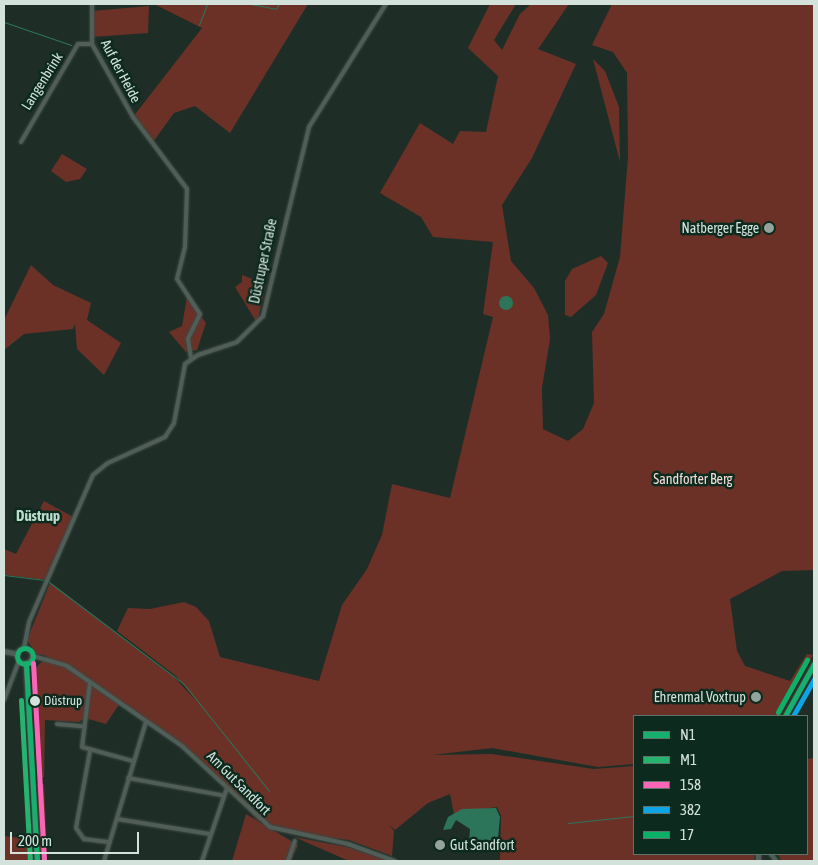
<!DOCTYPE html>
<html>
<head>
<meta charset="utf-8">
<style>
	body { margin:0 }
	#map { position:relative; width:818px; height:865px; overflow:hidden; background:#1e2e27; font-family:"Asap Condensed",sans-serif }
	div>[style] { position:absolute }
	.green>* { inset:0; background:#6b3127 }
	.water>* { inset:0; background:#2d755a }
	.round { border-radius:50% }
	.stream>* { height:1px; margin:-0.5px; padding:0 0.5px; transform-origin:0.5px; border-radius:0.5px; background:#2d755a }
	.roads { filter:drop-shadow(0 0 1px #3c4a44) drop-shadow(0 0 1px #3c4a44) }
	.minor>* { height:4px; margin:-2px; padding:0 2px; transform-origin:2px; border-radius:2px; background:#515d57 }
	.tertiary>* { height:4.5px; margin:-2.25px; padding:0 2.25px; transform-origin:2.25px; border-radius:2.25px; background:#515d57 }
	.tertiary>.ring { margin:-2.25px; padding:0; box-sizing:content-box; background:none; border:4.5px solid #515d57; border-radius:50% }
	.bus-1>* { height:5px; margin:-2.5px; padding:0 2.5px; transform-origin:2.5px; border-radius:2.5px; background:#16af6e }
	.bus-1>.ring { margin:-2.5px; padding:0; box-sizing:content-box; background:none; border:5px solid #16af6e; border-radius:50% }
	.bus-2>* { height:5px; margin:-2.5px; padding:0 2.5px; transform-origin:2.5px; border-radius:2.5px; background:#26b370 }
	.bus-3>* { height:5px; margin:-2.5px; padding:0 2.5px; transform-origin:2.5px; border-radius:2.5px; background:#fa66b7 }
	.bus-4>* { height:5px; margin:-2.5px; padding:0 2.5px; transform-origin:2.5px; border-radius:2.5px; background:#0da5e6 }
	.bus-5>* { height:5px; margin:-2.5px; padding:0 2.5px; transform-origin:2.5px; border-radius:2.5px; background:#0db067 }
	.dots>* { width:14px; height:14px; translate:-50% -50%; box-sizing:border-box; border:2px solid #0d2a1f; border-radius:50% }
	span { translate:-50% -50%; white-space:nowrap; text-align:center; line-height:1.15; -webkit-text-stroke:5px #0d2a1f; paint-order:stroke }
	.bus-label { font-size:13px; color:#d3e3db }
	.left { translate:0 -50%; text-align:left }
	.street-label { font-size:14px; color:#d3e3db }
	.poi-label { font-size:14px; color:#d3e3db }
	.right { translate:-100% -50%; text-align:right }
	.park-label { font-size:14px; color:#f5dcd7 }
	.neighbourhood-label { font-size:15px; color:#bbdccc; font-weight:700 }
	.frame { position:absolute; inset:0; border:5px solid #d3e3db; pointer-events:none }
	.legend { position:absolute; left:633px; top:715px; width:175px; height:140px; box-sizing:border-box; background:#0d2a1f; border:1px solid #5c746a; margin:0; padding:6px 9px; list-style:none; font-size:15px; color:#d3e3db }
	.legend li { display:flex; align-items:center; gap:10px; height:25px }
	.legend b { width:25px; border:1px solid #5c746a }
	.scale { position:absolute; left:10px; top:832px; width:129px; height:22px; box-sizing:border-box; border:2px solid #d3e3db; border-top:0; padding-left:6px; font-size:15px; line-height:18px; white-space:nowrap; color:#d3e3db; -webkit-text-stroke:4px #0d2a1f; paint-order:stroke }
</style>
</head>
<body>
<div id="map">
	<div class="green">
		<i style="clip-path:polygon(154px 4px,308px 4px,230px 133px,195px 106px,174px 113px,153px 142px,133px 117px,202px 28px)"></i>
		<i style="clip-path:polygon(490px 4px,516px 4px,494px 40px,502px 50px,520px 14px,531px 4px,569px 4px,538px 49px,576px 64px,532px 158px,502px 205px,511px 261px,534px 288px,548px 315px,550px 339px,542px 388px,543px 429px,568px 441px,583px 429px,594px 403px,592px 332px,604px 314px,620px 257px,628px 157px,627px 73px,613px 52px,592px 45px,612px 4px,814px 4px,814px 570px,782px 571px,730px 599px,737px 651px,745px 666px,790px 681px,807px 654px,813px 655px,780px 716px,634px 716px,634px 764px,598px 767px,492px 748px,432px 755px,492px 754px,594px 769px,634px 766px,634px 854px,755px 854px,754px 861px,500px 861px,501px 816px,497px 807px,454px 814px,450px 794px,428px 803px,395px 830px,389px 825px,394px 831px,392px 856px,349px 840px,281px 832px,257px 820px,197px 757px,120px 703px,106px 724px,85px 718px,79px 722px,45px 720px,44px 777px,38px 779px,32px 672px,47px 656px,36px 654px,27px 640px,50px 583px,174px 677px,198px 703px,176px 676px,117px 631px,128px 608px,150px 609px,184px 602px,196px 607px,209px 621px,220px 657px,319px 681px,342px 605px,367px 569px,382px 535px,392px 484px,450px 498px,493px 317px,483px 314px,493px 242px,433px 237px,421px 217px,380px 193px,420px 123px,453px 144px,460px 131px,486px 132px,498px 76px,468px 48px)"></i>
		<i style="clip-path:polygon(149px 6px,148px 33px,92px 37px,92px 11px)"></i>
		<i style="clip-path:polygon(593px 59px,605px 71px,619px 107px,620px 162px)"></i>
		<i style="clip-path:polygon(62px 154px,87px 169px,80px 179px,66px 182px,51px 171px)"></i>
		<i style="clip-path:polygon(601px 256px,608px 263px,596px 295px,571px 317px,565px 315px,565px 281px,572px 269px)"></i>
		<i style="clip-path:polygon(31px 265px,53px 285px,91px 303px,87px 320px,121px 343px,104px 375px,77px 349px,75px 324px,73px 329px,24px 334px,4px 350px,4px 320px)"></i>
		<i style="clip-path:polygon(242px 275px,266px 284px,257px 323px,235px 287px,242px 282px)"></i>
		<i style="clip-path:polygon(187px 297px,206px 323px,197px 350px,186px 352px,169px 332px,182px 326px)"></i>
		<i style="clip-path:polygon(44px 501px,75px 518px,47px 580px,4px 575px,4px 549px,16px 554px)"></i>
		<i style="clip-path:polygon(814px 758px,814px 861px,781px 861px,778px 854px,807px 854px,807px 759px)"></i>
		<i style="clip-path:polygon(37px 784px,44px 784px,47px 858px,40px 851px)"></i>
		<i style="clip-path:polygon(246px 814px,298px 845px,291px 861px,232px 861px)"></i>
		<i style="clip-path:polygon(4px 836px,31px 839px,32px 861px,4px 861px)"></i>
		<i style="clip-path:polygon(294px 837px,347px 847px,389px 861px,349px 861px)"></i>
	</div>
	<div class="water">
		<i class="round" style="left:499px;top:296px;width:14px;height:14px"></i>
		<i style="clip-path:polygon(496px 808px,500px 817px,498px 838px,490px 842px,469px 844px,470px 829px,456px 820px,451px 829px,443px 830px,448px 817px,462px 809px)"></i>
	</div>
	<div class="stream">
		<i style="left:251px;top:4px;width:25px;rotate:11deg"></i>
		<i style="left:276px;top:9px;width:6px;rotate:-59deg"></i>
		<i style="left:4px;top:22px;width:71px;rotate:18.9deg"></i>
		<i style="left:199px;top:25px;width:22px;rotate:-69deg"></i>
		<i style="left:4px;top:575px;width:41px;rotate:7deg"></i>
		<i style="left:49px;top:582px;width:169px;rotate:37.1deg"></i>
		<i style="left:184px;top:684px;width:137px;rotate:51.5deg"></i>
		<i style="left:568px;top:823px;width:66px;rotate:-6.1deg"></i>
	</div>
	<div class="roads">
		<div class="minor">
			<i style="left:92px;top:4px;width:40px;rotate:90deg"></i>
			<i style="left:92px;top:44px;width:84px;rotate:60.7deg"></i>
			<i style="left:133px;top:117px;width:90px;rotate:53.1deg"></i>
			<i style="left:187px;top:189px;width:58px;rotate:92deg"></i>
			<i style="left:185px;top:247px;width:33px;rotate:104deg"></i>
			<i style="left:177px;top:279px;width:42px;rotate:56.7deg"></i>
			<i style="left:200px;top:314px;width:28px;rotate:116deg"></i>
			<i style="left:188px;top:339px;width:19px;rotate:81deg"></i>
			<i style="left:21px;top:142px;width:113px;rotate:-59.8deg"></i>
			<i style="left:78px;top:44px;width:14px"></i>
			<i style="left:24px;top:648px;width:26px;rotate:-79deg"></i>
			<i style="left:29px;top:622px;width:160px;rotate:-66.5deg"></i>
			<i style="left:93px;top:475px;width:19px;rotate:-39deg"></i>
			<i style="left:108px;top:463px;width:63px;rotate:-24.5deg"></i>
			<i style="left:165px;top:437px;width:17px;rotate:-57deg"></i>
			<i style="left:174px;top:423px;width:60px;rotate:-79.4deg"></i>
			<i style="left:185px;top:364px;width:16px;rotate:-35deg"></i>
			<i style="left:198px;top:355px;width:41px;rotate:-18.4deg"></i>
			<i style="left:237px;top:342px;width:37px;rotate:-45deg"></i>
			<i style="left:263px;top:316px;width:195px;rotate:-76.3deg"></i>
			<i style="left:309px;top:127px;width:145px;rotate:-58deg"></i>
			<i style="left:33px;top:656px;width:35px;rotate:16deg"></i>
			<i style="left:67px;top:666px;width:140px;rotate:34.8deg"></i>
			<i style="left:182px;top:746px;width:120px;rotate:42.6deg"></i>
			<i style="left:270px;top:827px;width:80px;rotate:12.3deg"></i>
			<i style="left:348px;top:844px;width:50px;rotate:19.9deg"></i>
			<i style="left:90px;top:682px;width:65px;rotate:97deg"></i>
			<i style="left:82px;top:747px;width:53px;rotate:15.4deg"></i>
			<i style="left:4px;top:700px;width:42px;rotate:-69deg"></i>
			<i style="left:57px;top:724px;width:25px;rotate:5deg"></i>
			<i style="left:90px;top:751px;width:78px;rotate:100.3deg"></i>
			<i style="left:76px;top:828px;width:14px;rotate:54deg"></i>
			<i style="left:84px;top:839px;width:26px;rotate:7deg"></i>
			<i style="left:128px;top:778px;width:95px;rotate:10.4deg"></i>
			<i style="left:117px;top:819px;width:94px;rotate:9.2deg"></i>
			<i style="left:771px;top:854px;width:9px;rotate:54deg"></i>
			<i style="left:104px;top:861px;width:145px;rotate:-73.2deg"></i>
			<i style="left:202px;top:861px;width:77px;rotate:-71.1deg"></i>
			<i style="left:288px;top:861px;width:21px;rotate:-71deg"></i>
		</div>
		<div class="tertiary">
			<i class="ring" style="left:17px;top:648px;width:11.5px;height:11.5px"></i>
			<i style="left:4px;top:651px;width:14px;rotate:12deg"></i>
			<i style="left:26px;top:663px;width:198px;rotate:86.8deg"></i>
			<i style="left:785px;top:716px;width:60px;rotate:-60.9deg"></i>
			<i style="left:758px;top:861px;width:7px;rotate:-90deg"></i>
		</div>
	</div>
	<div class="bus-1">
		<i class="ring" style="left:17px;top:648px;width:11px;height:11px"></i>
		<i style="left:26px;top:663px;width:198px;rotate:86.8deg"></i>
		<i style="left:785px;top:716px;width:60px;rotate:-60.9deg"></i>
	</div>
	<div class="bus-2">
		<i style="left:21px;top:700px;width:161px;rotate:86.8deg"></i>
	</div>
	<div class="bus-3">
		<i style="left:33px;top:663px;width:198px;rotate:86.8deg"></i>
	</div>
	<div class="bus-4">
		<i style="left:793px;top:716px;width:43px;rotate:-60.4deg"></i>
	</div>
	<div class="bus-5">
		<i style="left:778px;top:712px;width:60px;rotate:-60.9deg"></i>
	</div>
	<div class="dots">
		<i style="left:769px;top:228px;background:#94a49c"></i>
		<i style="left:756px;top:697px;background:#94a49c"></i>
		<i style="left:35px;top:701px;background:#d3e3db"></i>
		<i style="left:440px;top:845px;background:#94a49c"></i>
	</div>
	<div class="bus-label">
		<span class="left" style="left:44px;top:701px">Düstrup</span>
	</div>
	<div class="street-label">
		<span style="left:121px;top:71px;rotate:62deg">Auf der Heide</span>
		<span style="left:42px;top:81px;rotate:-58deg">Langenbrink</span>
		<span style="left:263px;top:261px;rotate:-78deg">Düstruper Straße</span>
		<span style="left:239px;top:783px;rotate:45deg">Am Gut Sandfort</span>
	</div>
	<div class="poi-label">
		<span class="right" style="left:759px;top:228px">Natberger Egge</span>
		<span class="right" style="left:746px;top:697px">Ehrenmal Voxtrup</span>
		<span class="left" style="left:450px;top:845px">Gut Sandfort</span>
	</div>
	<div class="park-label">
		<span style="left:693px;top:479px">Sandforter Berg</span>
	</div>
	<div class="neighbourhood-label">
		<span style="left:38px;top:516px">Düstrup</span>
	</div>
	<div class="frame"></div>
	<ul class="legend">
	<li><b style="height:6px;background:#16af6e"></b>N1</li>
	<li><b style="height:6px;background:#26b370"></b>M1</li>
	<li><b style="height:6px;background:#fa66b7"></b>158</li>
	<li><b style="height:6px;background:#0da5e6"></b>382</li>
	<li><b style="height:6px;background:#0db067"></b>17</li>
	</ul>
	<div class="scale">200 m</div>
</div>
</body>
</html>
